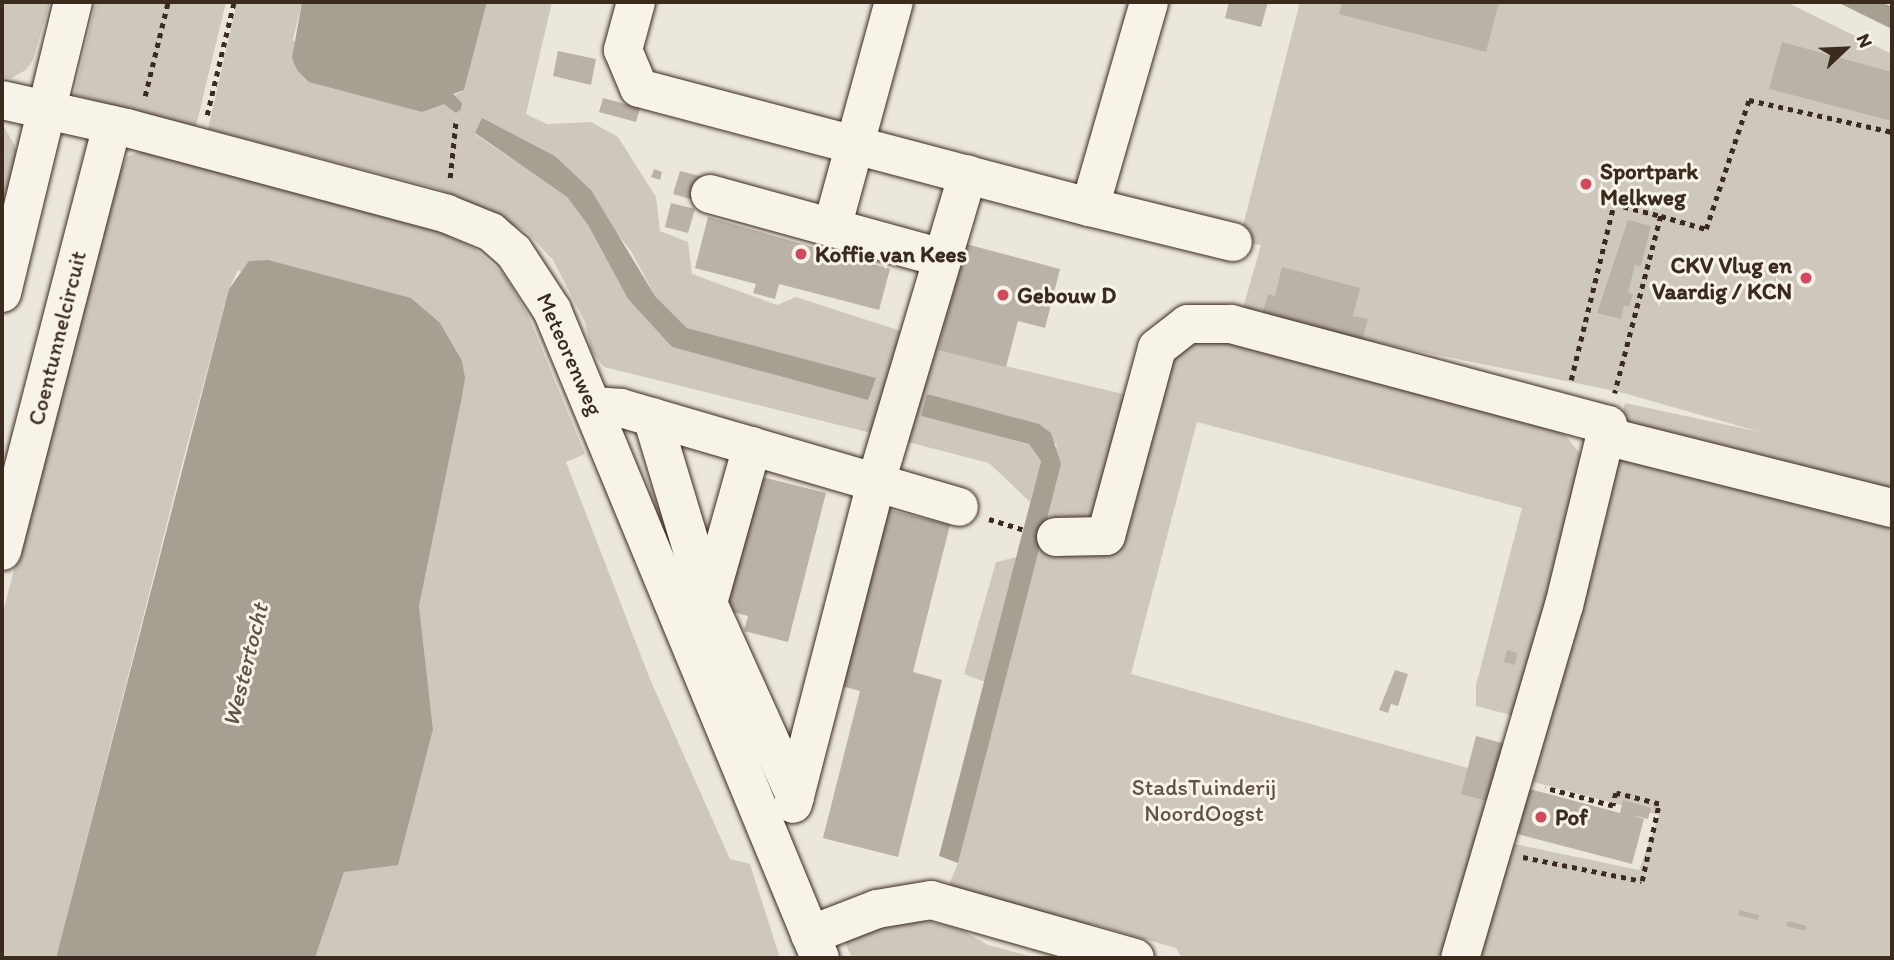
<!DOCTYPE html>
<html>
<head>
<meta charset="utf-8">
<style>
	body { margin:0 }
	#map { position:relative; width:1894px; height:960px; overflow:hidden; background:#ece7dc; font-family:Itim,sans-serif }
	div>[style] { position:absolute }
	.green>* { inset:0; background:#cec8bc }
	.water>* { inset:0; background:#a89f93 }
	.building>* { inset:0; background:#bab2a7 }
	.path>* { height:4.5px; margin-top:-2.25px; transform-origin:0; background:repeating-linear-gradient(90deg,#3b2a1e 0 5px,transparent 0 10px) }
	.roads { filter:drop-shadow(0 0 2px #3b2a1e) drop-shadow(0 0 2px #3b2a1e) }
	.minor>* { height:38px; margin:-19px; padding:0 19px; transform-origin:19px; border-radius:19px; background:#f7f3e8 }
	.dots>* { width:19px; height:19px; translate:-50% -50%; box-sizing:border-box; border:4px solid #f7f3e8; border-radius:50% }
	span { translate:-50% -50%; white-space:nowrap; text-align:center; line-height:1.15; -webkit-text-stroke:6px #f7f3e8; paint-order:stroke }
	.poi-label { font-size:23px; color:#3b2a1e; font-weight:700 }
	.left { translate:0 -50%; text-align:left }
	.right { translate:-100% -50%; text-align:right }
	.street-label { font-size:23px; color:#3b2a1e }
	.park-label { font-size:23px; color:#605246 }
	.water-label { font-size:24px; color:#615347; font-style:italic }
	.frame { position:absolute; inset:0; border:4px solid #3b2a1e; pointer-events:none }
	.north { position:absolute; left:1810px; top:14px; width:70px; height:70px; -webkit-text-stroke:5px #f7f3e8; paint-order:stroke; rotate:67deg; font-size:19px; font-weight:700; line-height:28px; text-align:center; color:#3b2a1e }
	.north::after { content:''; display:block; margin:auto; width:24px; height:32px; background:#3b2a1e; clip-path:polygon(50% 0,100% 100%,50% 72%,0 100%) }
</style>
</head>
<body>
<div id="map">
	<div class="green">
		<i style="clip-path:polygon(2px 2px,50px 2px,33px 60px,26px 70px,11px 78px,2px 77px)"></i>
		<i style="clip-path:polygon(96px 2px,226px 2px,195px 130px,74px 95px)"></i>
		<i style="clip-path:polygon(evenodd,237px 2px,302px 2px,293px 40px,367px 96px,422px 112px,464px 90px,487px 2px,552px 2px,526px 114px,547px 124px,591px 122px,618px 137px,656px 197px,660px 231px,688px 242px,692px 274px,777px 305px,796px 297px,904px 332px,875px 434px,604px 367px,591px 351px,585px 322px,553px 260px,527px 232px,440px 189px,208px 129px,237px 2px,482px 119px,555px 156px,631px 251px,655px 296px,687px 328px,875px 378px,868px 399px,672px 347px,628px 299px,588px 225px,567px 197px,475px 134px,482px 119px)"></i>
		<i style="clip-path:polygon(1300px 2px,1786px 2px,1892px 54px,1892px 958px,1479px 958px,1509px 843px,1639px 870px,1659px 815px,1526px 780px,1625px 403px,1760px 432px,1620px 392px,1241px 315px,1261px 245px,1239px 241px)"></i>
		<i style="clip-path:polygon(2px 123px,17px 150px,2px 216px)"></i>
		<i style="clip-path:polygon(142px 151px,439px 231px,475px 249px,504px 275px,527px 313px,585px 454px,566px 462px,650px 679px,730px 859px,750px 864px,780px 958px,315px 958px,344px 872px,433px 729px,419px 606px,461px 402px,238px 270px,229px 289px,185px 453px,56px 958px,2px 958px,2px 616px,115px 184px,127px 157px)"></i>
		<i style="clip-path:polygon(966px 244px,938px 350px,1153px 401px,1167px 353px,1199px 335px,1551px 417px,1580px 454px,1588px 483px,1518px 717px,1476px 706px,1476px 685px,1522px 508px,1197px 422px,1131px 674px,1497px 776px,1448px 958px,1182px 958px,1176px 948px,1092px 924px,1080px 932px,946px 892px,958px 863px,1057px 444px,927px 394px,921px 416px,1029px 444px,1041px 461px,1030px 502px,989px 463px,896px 439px)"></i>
		<i style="clip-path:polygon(1017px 557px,985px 682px,964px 674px,996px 562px)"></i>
		<i style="clip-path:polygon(909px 917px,962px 930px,988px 945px,1037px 958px,852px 958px,843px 938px)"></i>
	</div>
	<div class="water">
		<i style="clip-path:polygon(302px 2px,487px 2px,464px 90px,453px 94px,462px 103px,461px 109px,456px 113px,444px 104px,422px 112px,309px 82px,297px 70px,292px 58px)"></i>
		<i style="clip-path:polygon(1837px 2px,1881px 2px,1892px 7px,1892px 29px)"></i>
		<i style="clip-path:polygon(482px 118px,555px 156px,591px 190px,655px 296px,687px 328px,876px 378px,868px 400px,672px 347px,628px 299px,588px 225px,567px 197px,475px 133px)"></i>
		<i style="clip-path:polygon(268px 260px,411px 298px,440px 323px,462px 361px,465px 378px,461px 402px,419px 606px,433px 729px,398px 865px,344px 872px,315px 958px,56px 958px,229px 289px,249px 261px)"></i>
		<i style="clip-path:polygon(927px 394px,1039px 424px,1051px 433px,1061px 464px,958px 863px,939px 856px,1041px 461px,1029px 444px,921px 416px)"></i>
	</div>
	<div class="building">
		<i style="clip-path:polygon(1229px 2px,1268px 2px,1261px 27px,1225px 18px)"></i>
		<i style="clip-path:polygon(1342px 2px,1499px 2px,1486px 52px,1339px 14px)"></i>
		<i style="clip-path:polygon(1782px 42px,1892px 72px,1892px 121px,1769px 89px)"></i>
		<i style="clip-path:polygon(558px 51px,596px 59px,591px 85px,553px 76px)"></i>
		<i style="clip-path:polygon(603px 98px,640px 108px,636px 122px,599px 112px)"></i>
		<i style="clip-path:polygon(654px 169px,662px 172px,660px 180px,651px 177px)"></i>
		<i style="clip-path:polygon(680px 171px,704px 177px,697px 201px,673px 194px)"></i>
		<i style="clip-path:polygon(671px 203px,695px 209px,688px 233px,665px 227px)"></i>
		<i style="clip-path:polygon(708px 217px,890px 269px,879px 310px,779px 284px,775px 299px,753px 293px,756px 284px,695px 268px)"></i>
		<i style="clip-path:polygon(1628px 220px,1651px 226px,1641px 266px,1635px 265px,1628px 292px,1633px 294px,1629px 307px,1624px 305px,1621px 319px,1597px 313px)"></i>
		<i style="clip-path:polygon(966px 244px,1060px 269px,1045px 328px,1018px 321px,1006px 367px,938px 350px)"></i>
		<i style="clip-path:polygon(1282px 267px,1360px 288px,1353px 316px,1368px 319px,1362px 341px,1262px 315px,1268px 294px,1275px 296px)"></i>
		<i style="clip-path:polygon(750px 474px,826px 493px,788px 642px,744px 631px,748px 616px,717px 608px)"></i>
		<i style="clip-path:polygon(874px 506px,950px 525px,913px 672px,942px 680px,898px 857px,823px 838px,860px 691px,830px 683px)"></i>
		<i style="clip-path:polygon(1507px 650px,1517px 653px,1515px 665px,1504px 662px)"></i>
		<i style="clip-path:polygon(1395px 670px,1408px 674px,1398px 706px,1391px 704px,1388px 713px,1379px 710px)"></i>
		<i style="clip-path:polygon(1476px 736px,1506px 744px,1491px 802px,1461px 794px)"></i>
		<i style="clip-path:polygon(1526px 788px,1620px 813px,1623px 800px,1651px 808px,1648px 819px,1631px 815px,1644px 819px,1632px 864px,1514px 833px)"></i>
		<i style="clip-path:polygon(1739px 910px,1759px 915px,1758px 920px,1738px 915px)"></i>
		<i style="clip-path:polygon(1788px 921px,1807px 926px,1806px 931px,1786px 926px)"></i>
	</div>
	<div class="path">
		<i style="left:145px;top:96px;width:97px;rotate:-76.3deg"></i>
		<i style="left:207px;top:115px;width:116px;rotate:-76.6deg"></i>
		<i style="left:450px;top:178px;width:59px;rotate:-84.2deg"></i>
		<i style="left:1661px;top:216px;width:47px;rotate:16.1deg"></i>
		<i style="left:1706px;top:229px;width:136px;rotate:-71.6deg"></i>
		<i style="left:1749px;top:100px;width:147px;rotate:12.6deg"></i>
		<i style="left:1571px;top:380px;width:181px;rotate:-76.3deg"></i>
		<i style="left:1614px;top:204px;width:49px;rotate:14.3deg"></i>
		<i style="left:1661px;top:216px;width:183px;rotate:104.6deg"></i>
		<i style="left:989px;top:519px;width:37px;rotate:17deg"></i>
		<i style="left:1523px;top:857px;width:121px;rotate:11.4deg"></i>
		<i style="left:1642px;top:881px;width:79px;rotate:-77.6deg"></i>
		<i style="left:1659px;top:804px;width:44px;rotate:-165.7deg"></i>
		<i style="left:1616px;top:793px;width:13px;rotate:103deg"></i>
		<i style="left:1613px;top:806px;width:70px;rotate:-165.2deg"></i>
	</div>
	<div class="roads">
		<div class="minor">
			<i style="left:636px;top:2px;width:50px;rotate:105.2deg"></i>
			<i style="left:623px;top:50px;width:41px;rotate:67.2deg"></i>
			<i style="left:639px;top:88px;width:466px;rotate:14.8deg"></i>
			<i style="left:1090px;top:207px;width:213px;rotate:-73.9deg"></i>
			<i style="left:2px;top:100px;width:128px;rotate:12.6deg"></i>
			<i style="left:127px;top:128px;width:331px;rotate:15deg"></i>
			<i style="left:447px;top:214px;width:48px;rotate:22.2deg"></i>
			<i style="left:491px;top:232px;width:30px;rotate:41deg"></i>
			<i style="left:514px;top:252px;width:69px;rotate:56.8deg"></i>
			<i style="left:552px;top:310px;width:701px;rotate:67.53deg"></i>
			<i style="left:710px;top:194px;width:241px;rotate:15.4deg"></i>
			<i style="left:1090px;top:207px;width:147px;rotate:13.8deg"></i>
			<i style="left:832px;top:228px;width:234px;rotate:-74.7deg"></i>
			<i style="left:2px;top:293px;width:300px;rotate:-76.3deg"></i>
			<i style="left:594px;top:406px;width:27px;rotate:4deg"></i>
			<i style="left:621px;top:408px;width:352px;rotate:16.3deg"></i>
			<i style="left:652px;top:417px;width:194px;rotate:73.2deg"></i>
			<i style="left:708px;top:603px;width:212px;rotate:65.7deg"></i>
			<i style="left:795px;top:796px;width:8px;rotate:104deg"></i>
			<i style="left:1605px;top:436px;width:296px;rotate:14.1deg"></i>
			<i style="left:1056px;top:537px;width:50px;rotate:-1.1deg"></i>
			<i style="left:1106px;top:536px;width:195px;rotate:-74.8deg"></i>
			<i style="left:1157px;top:348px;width:39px;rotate:-38deg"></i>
			<i style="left:1188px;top:324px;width:43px"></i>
			<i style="left:1231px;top:324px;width:390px;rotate:15deg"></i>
			<i style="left:1608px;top:425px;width:185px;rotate:103.7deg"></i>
			<i style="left:1564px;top:605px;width:368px;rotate:106.4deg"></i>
			<i style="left:2px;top:551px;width:440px;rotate:-75.5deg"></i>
			<i style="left:708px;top:603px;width:163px;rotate:-74.3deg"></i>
			<i style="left:795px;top:796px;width:324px;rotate:-75.5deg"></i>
			<i style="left:876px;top:482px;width:321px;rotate:-73.4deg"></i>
			<i style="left:810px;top:935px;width:72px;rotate:-21.2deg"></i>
			<i style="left:877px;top:909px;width:55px;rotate:-9.5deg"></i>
			<i style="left:931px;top:900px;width:212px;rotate:15.9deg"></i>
		</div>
	</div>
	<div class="dots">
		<i style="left:1586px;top:184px;background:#d1495b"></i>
		<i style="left:801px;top:254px;background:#d1495b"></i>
		<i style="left:1806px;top:278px;background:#d1495b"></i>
		<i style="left:1003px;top:295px;background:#d1495b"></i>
		<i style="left:1541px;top:817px;background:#d1495b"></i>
	</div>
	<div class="poi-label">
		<span class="left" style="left:1600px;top:184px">Sportpark<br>Melkweg</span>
		<span class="left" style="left:815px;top:254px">Koffie van Kees</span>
		<span class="right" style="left:1792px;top:278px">CKV Vlug en<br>Vaardig / KCN</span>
		<span class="left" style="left:1017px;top:295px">Gebouw D</span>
		<span class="left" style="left:1555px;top:817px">Pof</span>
	</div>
	<div class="street-label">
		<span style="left:57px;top:338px;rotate:-76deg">Coentunnelcircuit</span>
		<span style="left:570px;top:354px;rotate:66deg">Meteorenweg</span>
	</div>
	<div class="park-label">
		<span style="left:1204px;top:800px">StadsTuinderij<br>NoordOogst</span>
	</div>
	<div class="water-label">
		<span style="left:245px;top:665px;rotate:-76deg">Westertocht</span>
	</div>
	<div class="frame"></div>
	<div class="north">N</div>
</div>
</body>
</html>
